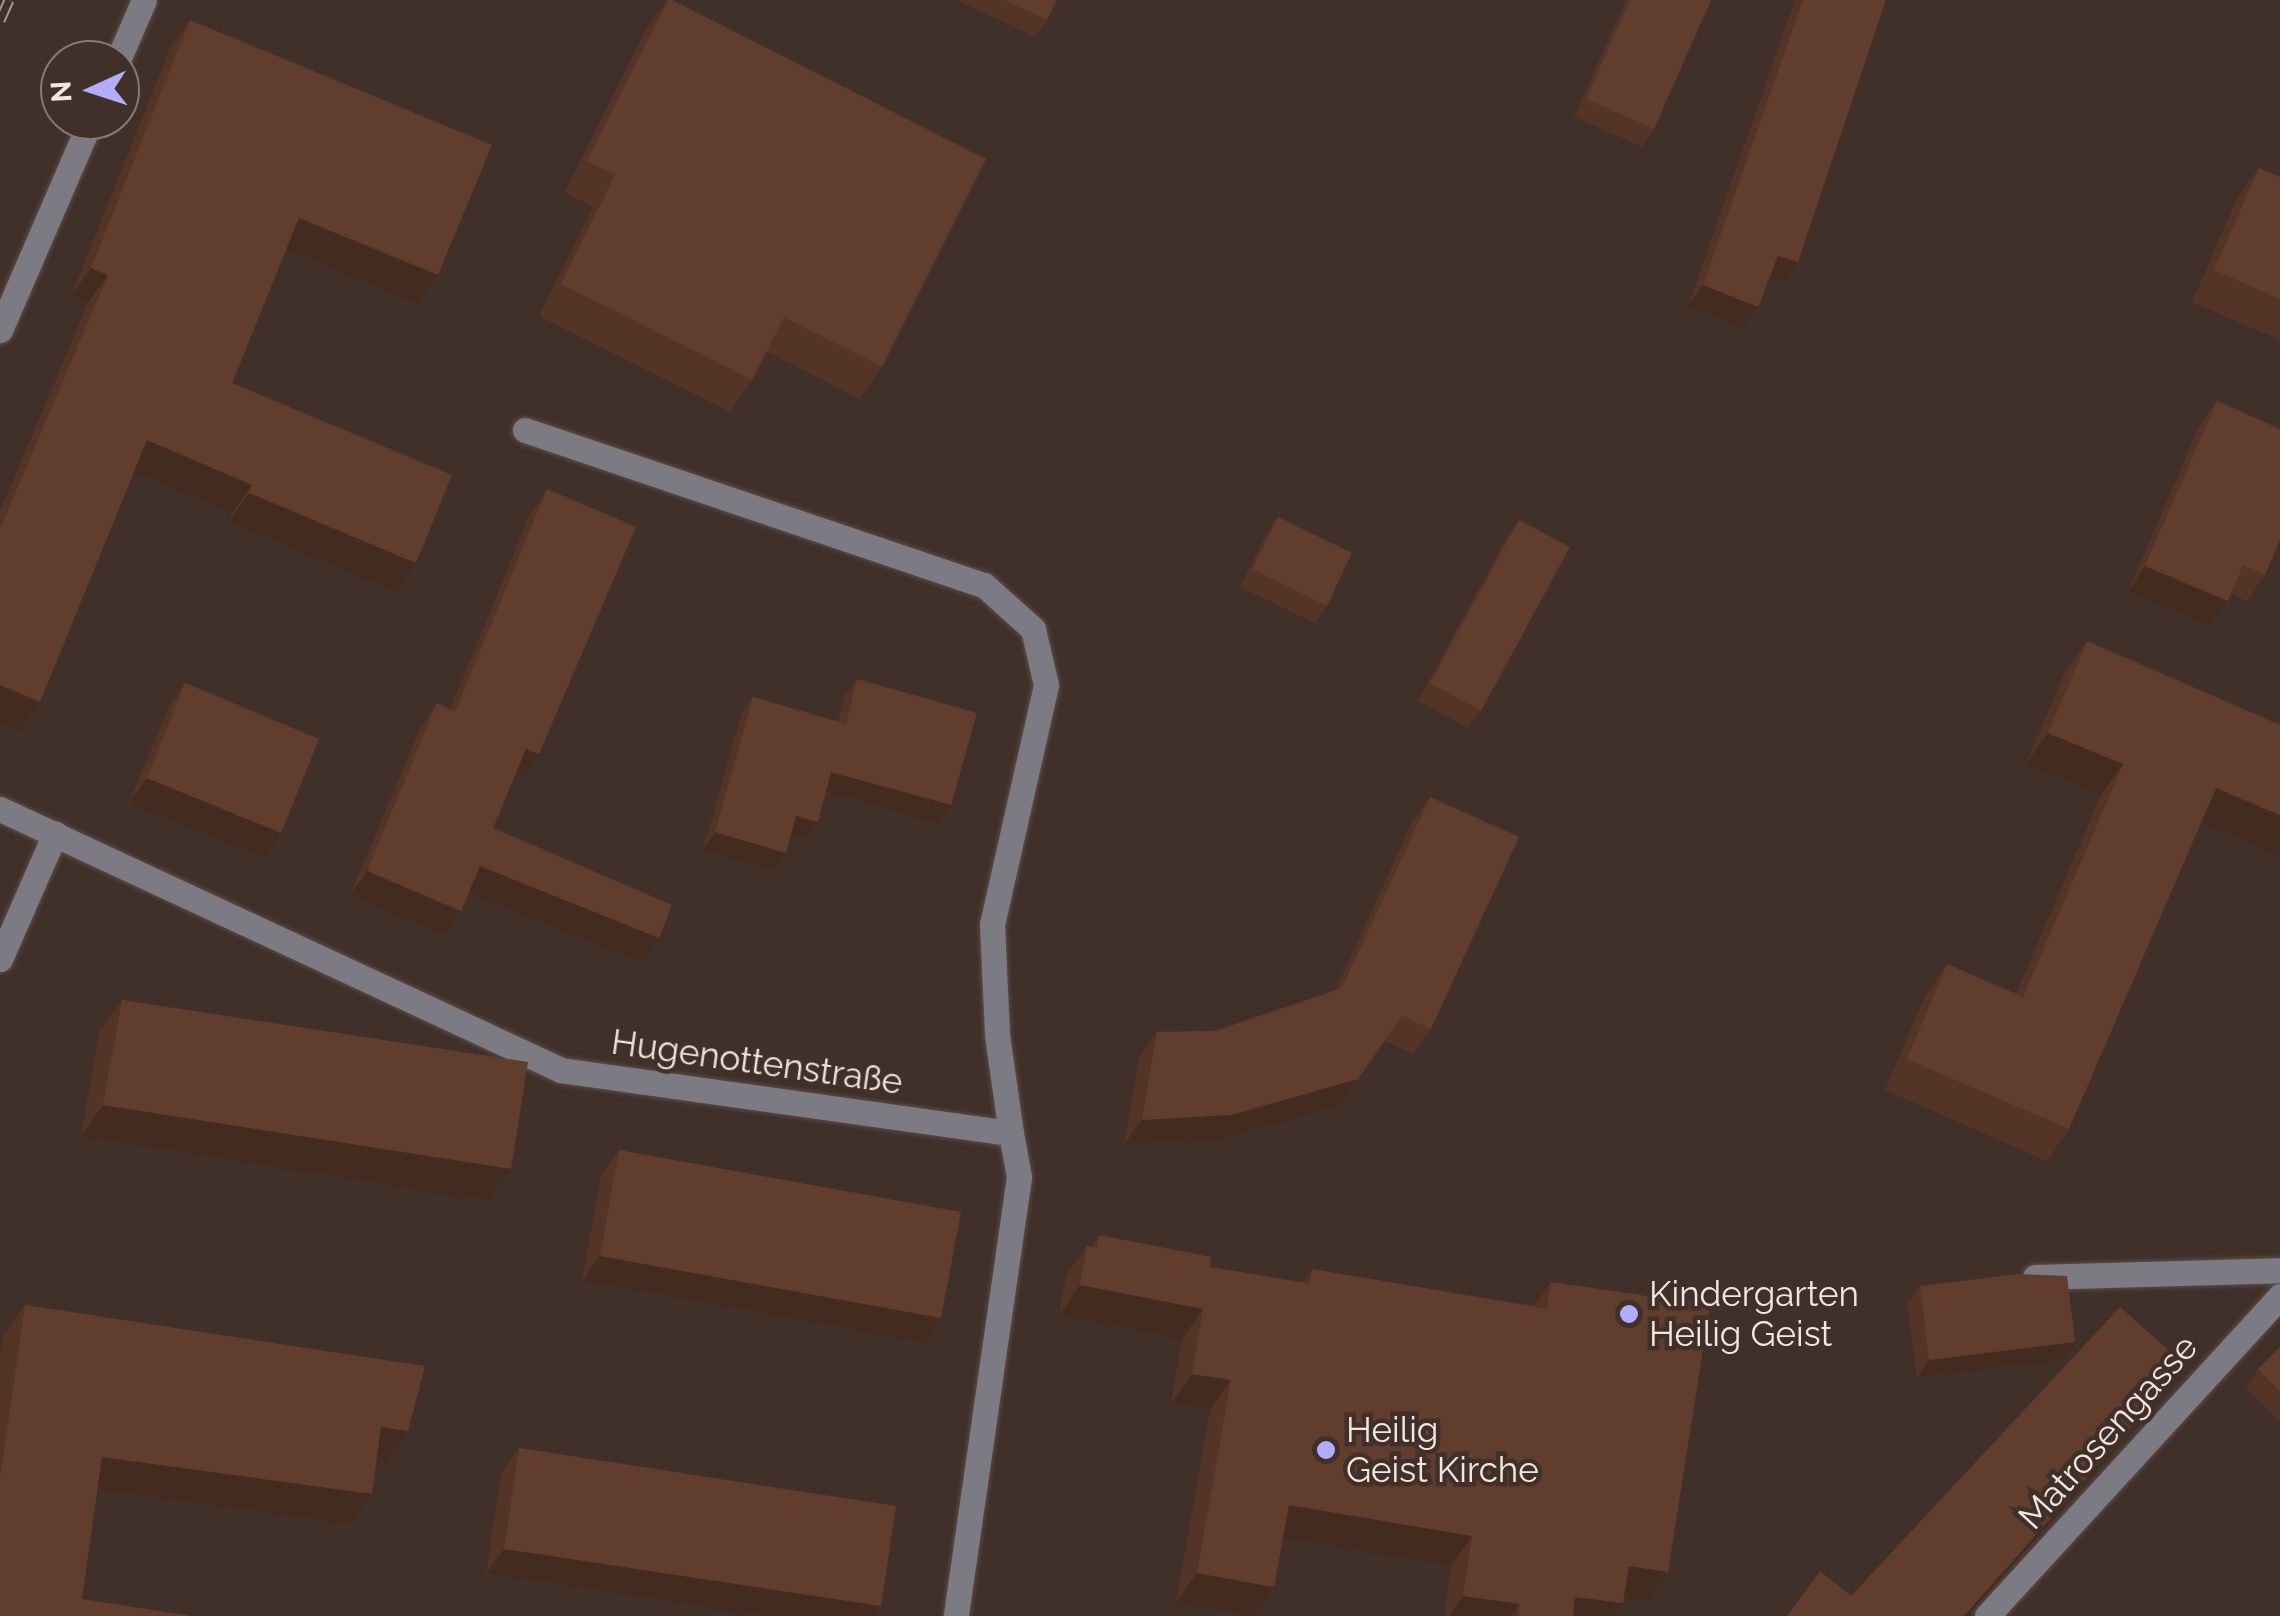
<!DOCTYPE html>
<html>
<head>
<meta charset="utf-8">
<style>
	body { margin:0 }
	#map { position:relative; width:2280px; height:1616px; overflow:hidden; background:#41302a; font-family:Raleway,sans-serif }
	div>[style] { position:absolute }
	.roads { filter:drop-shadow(0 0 2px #5d4d47) drop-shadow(0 0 2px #5d4d47) }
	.minor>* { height:25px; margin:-12.5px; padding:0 12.5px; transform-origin:12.5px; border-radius:12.5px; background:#7c7b83 }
	.rail>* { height:11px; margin-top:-5.5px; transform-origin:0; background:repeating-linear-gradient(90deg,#41302a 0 22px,#a49690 0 44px); box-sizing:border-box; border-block:2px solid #a49690 }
	.wall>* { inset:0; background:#533427 }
	.shaded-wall>* { inset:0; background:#442b20 }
	.building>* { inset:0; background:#613d2d }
	.dots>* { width:28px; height:28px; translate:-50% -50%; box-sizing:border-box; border:5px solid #41302a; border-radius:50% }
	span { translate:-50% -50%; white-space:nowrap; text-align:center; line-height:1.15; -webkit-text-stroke:9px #41302a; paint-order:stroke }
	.street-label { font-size:35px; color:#f1e6e1 }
	.poi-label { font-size:35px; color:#f1e6e1 }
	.left { translate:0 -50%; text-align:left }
	.north { position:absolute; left:40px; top:40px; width:100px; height:100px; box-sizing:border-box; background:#41302a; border:2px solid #877973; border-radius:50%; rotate:267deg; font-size:28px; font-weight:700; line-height:40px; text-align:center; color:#f1e6e1 }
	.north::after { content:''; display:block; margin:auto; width:35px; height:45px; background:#b3adf9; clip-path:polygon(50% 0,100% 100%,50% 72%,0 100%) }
</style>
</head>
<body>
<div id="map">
	<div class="roads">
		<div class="minor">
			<i style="left:118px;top:60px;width:65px;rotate:-66.6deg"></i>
			<i style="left:0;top:330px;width:229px;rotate:-66.6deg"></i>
			<i style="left:525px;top:430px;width:484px;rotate:18.7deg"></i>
			<i style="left:984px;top:585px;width:66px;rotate:41.9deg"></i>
			<i style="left:1033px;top:629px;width:57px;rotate:76.9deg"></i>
			<i style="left:1046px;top:685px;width:245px;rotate:102.7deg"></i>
			<i style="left:992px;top:924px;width:111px;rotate:87.4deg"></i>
			<i style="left:997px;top:1035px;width:99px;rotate:81.9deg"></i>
			<i style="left:0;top:809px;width:619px;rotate:24.95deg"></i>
			<i style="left:561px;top:1070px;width:454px;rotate:8deg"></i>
			<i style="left:1011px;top:1133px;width:45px;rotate:79.7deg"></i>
			<i style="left:1019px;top:1177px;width:443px;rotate:98.2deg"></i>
			<i style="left:0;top:959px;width:137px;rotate:-66.3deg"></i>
			<i style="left:2035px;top:1277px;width:245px;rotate:-1.6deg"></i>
			<i style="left:1987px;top:1616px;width:434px;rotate:-47.5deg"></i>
		</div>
	</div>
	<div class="rail">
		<i style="left:0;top:20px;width:22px;rotate:-66deg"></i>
	</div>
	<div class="wall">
		<i style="clip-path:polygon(667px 0,882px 367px,860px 399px,767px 352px,752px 380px,730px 412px,539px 316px,593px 207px,565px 192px,646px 30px)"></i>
		<i style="clip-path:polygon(956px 0,1057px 0,1047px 20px,1035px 37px)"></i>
		<i style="clip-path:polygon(1626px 0,1711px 0,1654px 129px,1642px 147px,1574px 117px)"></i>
		<i style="clip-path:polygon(1795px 0,1886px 0,1784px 283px,1769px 279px,1743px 328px,1688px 306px)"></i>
		<i style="clip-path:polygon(190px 20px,418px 304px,286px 249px,232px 383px,396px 592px,229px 521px,232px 513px,134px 472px,40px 702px,20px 730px,0 722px,0 511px,88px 303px,71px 296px,170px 48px)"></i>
		<i style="clip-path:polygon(2259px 168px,2280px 177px,2280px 340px,2192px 302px,2236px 200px)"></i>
		<i style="clip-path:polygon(2217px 401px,2265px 575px,2247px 601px,2231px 593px,2228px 601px,2210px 626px,2128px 592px,2199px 426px)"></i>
		<i style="clip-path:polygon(547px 489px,522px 778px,515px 775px,493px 828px,642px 963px,469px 892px,461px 911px,444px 935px,350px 895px,420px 728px,437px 703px,450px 709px,530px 514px)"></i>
		<i style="clip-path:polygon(1278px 517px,1327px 606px,1315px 623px,1240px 587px,1266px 534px)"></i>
		<i style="clip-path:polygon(1519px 520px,1481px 711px,1468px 728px,1418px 701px,1507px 537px)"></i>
		<i style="clip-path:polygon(2087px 641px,2280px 725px,2280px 856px,2201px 822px,2069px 1129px,2047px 1161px,1885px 1090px,1925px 996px,1947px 964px,2016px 994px,2101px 795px,2026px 764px,2065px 672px)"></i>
		<i style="clip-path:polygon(857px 679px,951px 805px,939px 823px,826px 792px,805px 839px,791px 835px,774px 871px,703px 850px,741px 715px,753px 697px,838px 722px,844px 697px)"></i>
		<i style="clip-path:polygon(185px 683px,264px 858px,129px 803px,168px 708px)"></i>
		<i style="clip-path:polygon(1430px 797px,1431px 1029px,1413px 1054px,1384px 1041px,1340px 1105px,1213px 1141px,1124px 1145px,1139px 1058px,1157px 1032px,1215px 1031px,1335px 991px,1412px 822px)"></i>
		<i style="clip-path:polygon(122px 1000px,488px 1201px,81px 1137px,99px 1032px)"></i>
		<i style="clip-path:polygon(619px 1150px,941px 1318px,924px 1343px,582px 1281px,601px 1175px)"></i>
		<i style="clip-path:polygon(1099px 1235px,1210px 1267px,1303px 1282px,1312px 1269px,1534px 1306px,1551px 1282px,1647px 1601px,1624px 1598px,1614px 1616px,1444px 1616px,1451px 1566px,1283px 1537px,1274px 1587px,1254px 1616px,1176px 1603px,1210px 1410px,1171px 1404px,1182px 1339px,1059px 1315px,1066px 1276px,1087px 1246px,1091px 1247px)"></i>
		<i style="clip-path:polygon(1920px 1286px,2063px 1360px,1917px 1378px,1907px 1304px)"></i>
		<i style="clip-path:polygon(25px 1305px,386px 1462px,376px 1460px,350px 1525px,97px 1491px,82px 1599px,0 1616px,0 1358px,3px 1336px)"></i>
		<i style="clip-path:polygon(2280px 1347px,2280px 1421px,2246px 1387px,2258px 1369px)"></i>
		<i style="clip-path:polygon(519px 1448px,881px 1606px,874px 1616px,762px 1616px,486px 1574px,501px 1473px)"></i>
	</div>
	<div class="shaded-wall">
		<i style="clip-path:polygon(299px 218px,438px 275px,418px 304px,279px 246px)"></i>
		<i style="clip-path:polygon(1778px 256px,1798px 262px,1784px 283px,1763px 277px)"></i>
		<i style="clip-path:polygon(91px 268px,108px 275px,88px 303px,71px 296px)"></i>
		<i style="clip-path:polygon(1703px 285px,1758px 307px,1743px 328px,1688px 306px)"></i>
		<i style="clip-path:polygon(147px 440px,252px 485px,232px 513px,127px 469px)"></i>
		<i style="clip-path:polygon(249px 493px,416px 563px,396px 592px,229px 521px)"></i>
		<i style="clip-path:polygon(2145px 566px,2228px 601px,2210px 626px,2128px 592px)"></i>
		<i style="clip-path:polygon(0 685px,40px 702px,20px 730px,0 722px)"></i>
		<i style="clip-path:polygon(2048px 733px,2123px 764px,2101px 795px,2026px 764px)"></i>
		<i style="clip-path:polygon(526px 749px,539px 754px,522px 778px,509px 773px)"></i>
		<i style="clip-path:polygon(831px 772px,951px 805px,939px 823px,819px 790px)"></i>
		<i style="clip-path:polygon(147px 778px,281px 833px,264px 858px,129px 803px)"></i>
		<i style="clip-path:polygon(2216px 788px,2280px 815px,2280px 856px,2194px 819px)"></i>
		<i style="clip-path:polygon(796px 816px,818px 822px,805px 839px,784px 833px)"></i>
		<i style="clip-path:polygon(715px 832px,786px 853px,774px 871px,703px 850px)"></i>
		<i style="clip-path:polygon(480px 866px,659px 938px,642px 963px,463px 890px)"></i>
		<i style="clip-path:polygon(367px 871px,461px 911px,444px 935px,350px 895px)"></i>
		<i style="clip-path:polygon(1358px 1079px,1340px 1105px,1213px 1141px,1124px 1145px,1142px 1120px)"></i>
		<i style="clip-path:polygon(103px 1105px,511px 1169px,488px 1201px,81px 1137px)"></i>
		<i style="clip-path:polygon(600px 1256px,941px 1318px,924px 1343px,582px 1281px)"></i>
		<i style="clip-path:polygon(1080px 1285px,1203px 1309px,1182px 1339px,1059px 1315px)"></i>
		<i style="clip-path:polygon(2075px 1342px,2063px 1360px,1917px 1378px,1929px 1360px)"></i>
		<i style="clip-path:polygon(2186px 1366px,2176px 1380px,1967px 1616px,1964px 1616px)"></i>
		<i style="clip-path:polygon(1192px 1374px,1231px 1380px,1210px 1410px,1171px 1404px)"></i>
		<i style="clip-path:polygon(381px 1427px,408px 1431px,386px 1462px,360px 1458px)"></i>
		<i style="clip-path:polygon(102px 1457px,372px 1494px,350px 1525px,80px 1488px)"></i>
		<i style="clip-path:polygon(1289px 1505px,1472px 1536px,1451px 1566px,1268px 1535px)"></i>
		<i style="clip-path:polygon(504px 1549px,881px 1606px,874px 1616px,762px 1616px,486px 1574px)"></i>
		<i style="clip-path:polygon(1629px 1566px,1668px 1572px,1647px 1601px,1608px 1596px)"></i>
		<i style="clip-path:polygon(1197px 1573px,1274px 1587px,1254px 1616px,1176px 1603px)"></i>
		<i style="clip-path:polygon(1463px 1596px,1520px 1604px,1511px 1616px,1449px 1616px)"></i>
		<i style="clip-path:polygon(1575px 1597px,1623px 1603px,1614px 1616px,1562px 1616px)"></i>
	</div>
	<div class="building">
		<i style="clip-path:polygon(668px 0,672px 0,986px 159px,882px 367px,784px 317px,752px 380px,561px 284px,615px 175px,587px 161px)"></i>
		<i style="clip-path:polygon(1005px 0,1057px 0,1047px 20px)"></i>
		<i style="clip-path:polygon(1630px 0,1711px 0,1654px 129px,1586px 99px)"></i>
		<i style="clip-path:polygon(1803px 0,1886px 0,1798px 262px,1778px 256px,1758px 307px,1703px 285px)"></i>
		<i style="clip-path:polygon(190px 20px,492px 145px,438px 275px,299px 218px,232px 383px,452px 475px,416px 563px,249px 493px,252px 485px,147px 440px,40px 702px,0 685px,0 529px,108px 275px,91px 268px)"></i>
		<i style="clip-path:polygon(2259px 168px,2280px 177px,2280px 299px,2214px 270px)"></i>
		<i style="clip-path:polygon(2217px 401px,2280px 429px,2280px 540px,2265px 575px,2243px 565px,2228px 601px,2145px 566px)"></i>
		<i style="clip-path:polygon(547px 489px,636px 527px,539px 754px,526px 749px,493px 828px,672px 905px,659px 938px,480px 866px,461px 911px,367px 871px,437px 703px,455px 712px)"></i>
		<i style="clip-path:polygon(1278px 517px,1352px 553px,1327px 606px,1252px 569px)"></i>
		<i style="clip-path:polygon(1519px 520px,1570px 547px,1481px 711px,1430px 683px)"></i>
		<i style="clip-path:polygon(2087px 641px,2280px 725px,2280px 815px,2216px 788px,2069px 1129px,1907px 1059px,1947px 964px,2023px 997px,2123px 764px,2048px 733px)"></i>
		<i style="clip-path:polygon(857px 679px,977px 713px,951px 805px,831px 772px,818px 822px,796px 816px,786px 853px,715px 832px,753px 697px,846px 724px)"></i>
		<i style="clip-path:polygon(185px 683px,319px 739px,281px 833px,147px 778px)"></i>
		<i style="clip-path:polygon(1430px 797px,1519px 837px,1431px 1029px,1402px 1016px,1358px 1079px,1231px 1115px,1142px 1120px,1157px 1032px,1215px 1031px,1342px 988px)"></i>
		<i style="clip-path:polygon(122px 1000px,528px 1062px,511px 1169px,103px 1105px)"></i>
		<i style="clip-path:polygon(619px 1150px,961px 1212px,941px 1318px,600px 1256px)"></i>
		<i style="clip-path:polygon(1099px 1235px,1211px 1257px,1210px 1267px,1310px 1284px,1312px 1269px,1547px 1309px,1551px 1282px,1710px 1305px,1668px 1572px,1629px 1566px,1623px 1603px,1575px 1597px,1573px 1616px,1518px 1616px,1520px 1604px,1463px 1596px,1472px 1536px,1289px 1505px,1274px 1587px,1197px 1573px,1231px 1380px,1192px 1374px,1203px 1309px,1080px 1285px,1087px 1246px,1097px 1248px)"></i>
		<i style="clip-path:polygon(2017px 1274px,2067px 1276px,2075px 1342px,1929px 1360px,1920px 1286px)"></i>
		<i style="clip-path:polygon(25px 1305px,425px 1366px,408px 1431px,381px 1427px,372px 1494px,102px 1457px,82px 1599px,192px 1616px,0 1616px,0 1478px)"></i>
		<i style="clip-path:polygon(2120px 1307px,2186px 1366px,1964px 1616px,1787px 1616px,1820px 1571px,1851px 1596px)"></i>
		<i style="clip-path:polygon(2280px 1347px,2280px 1391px,2258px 1369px)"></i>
		<i style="clip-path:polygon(519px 1448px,896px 1506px,881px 1606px,504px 1549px)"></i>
	</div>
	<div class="dots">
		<i style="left:1629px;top:1314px;background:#b3adf9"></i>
		<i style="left:1326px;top:1450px;background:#b3adf9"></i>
	</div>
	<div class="street-label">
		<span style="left:757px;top:1062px;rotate:8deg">Hugenottenstraße</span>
		<span style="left:2108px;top:1432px;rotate:-48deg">Matrosengasse</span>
	</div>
	<div class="poi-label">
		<span class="left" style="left:1649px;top:1314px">Kindergarten<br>Heilig Geist</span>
		<span class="left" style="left:1346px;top:1450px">Heilig<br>Geist Kirche</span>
	</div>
	<div class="north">N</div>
</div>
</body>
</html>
